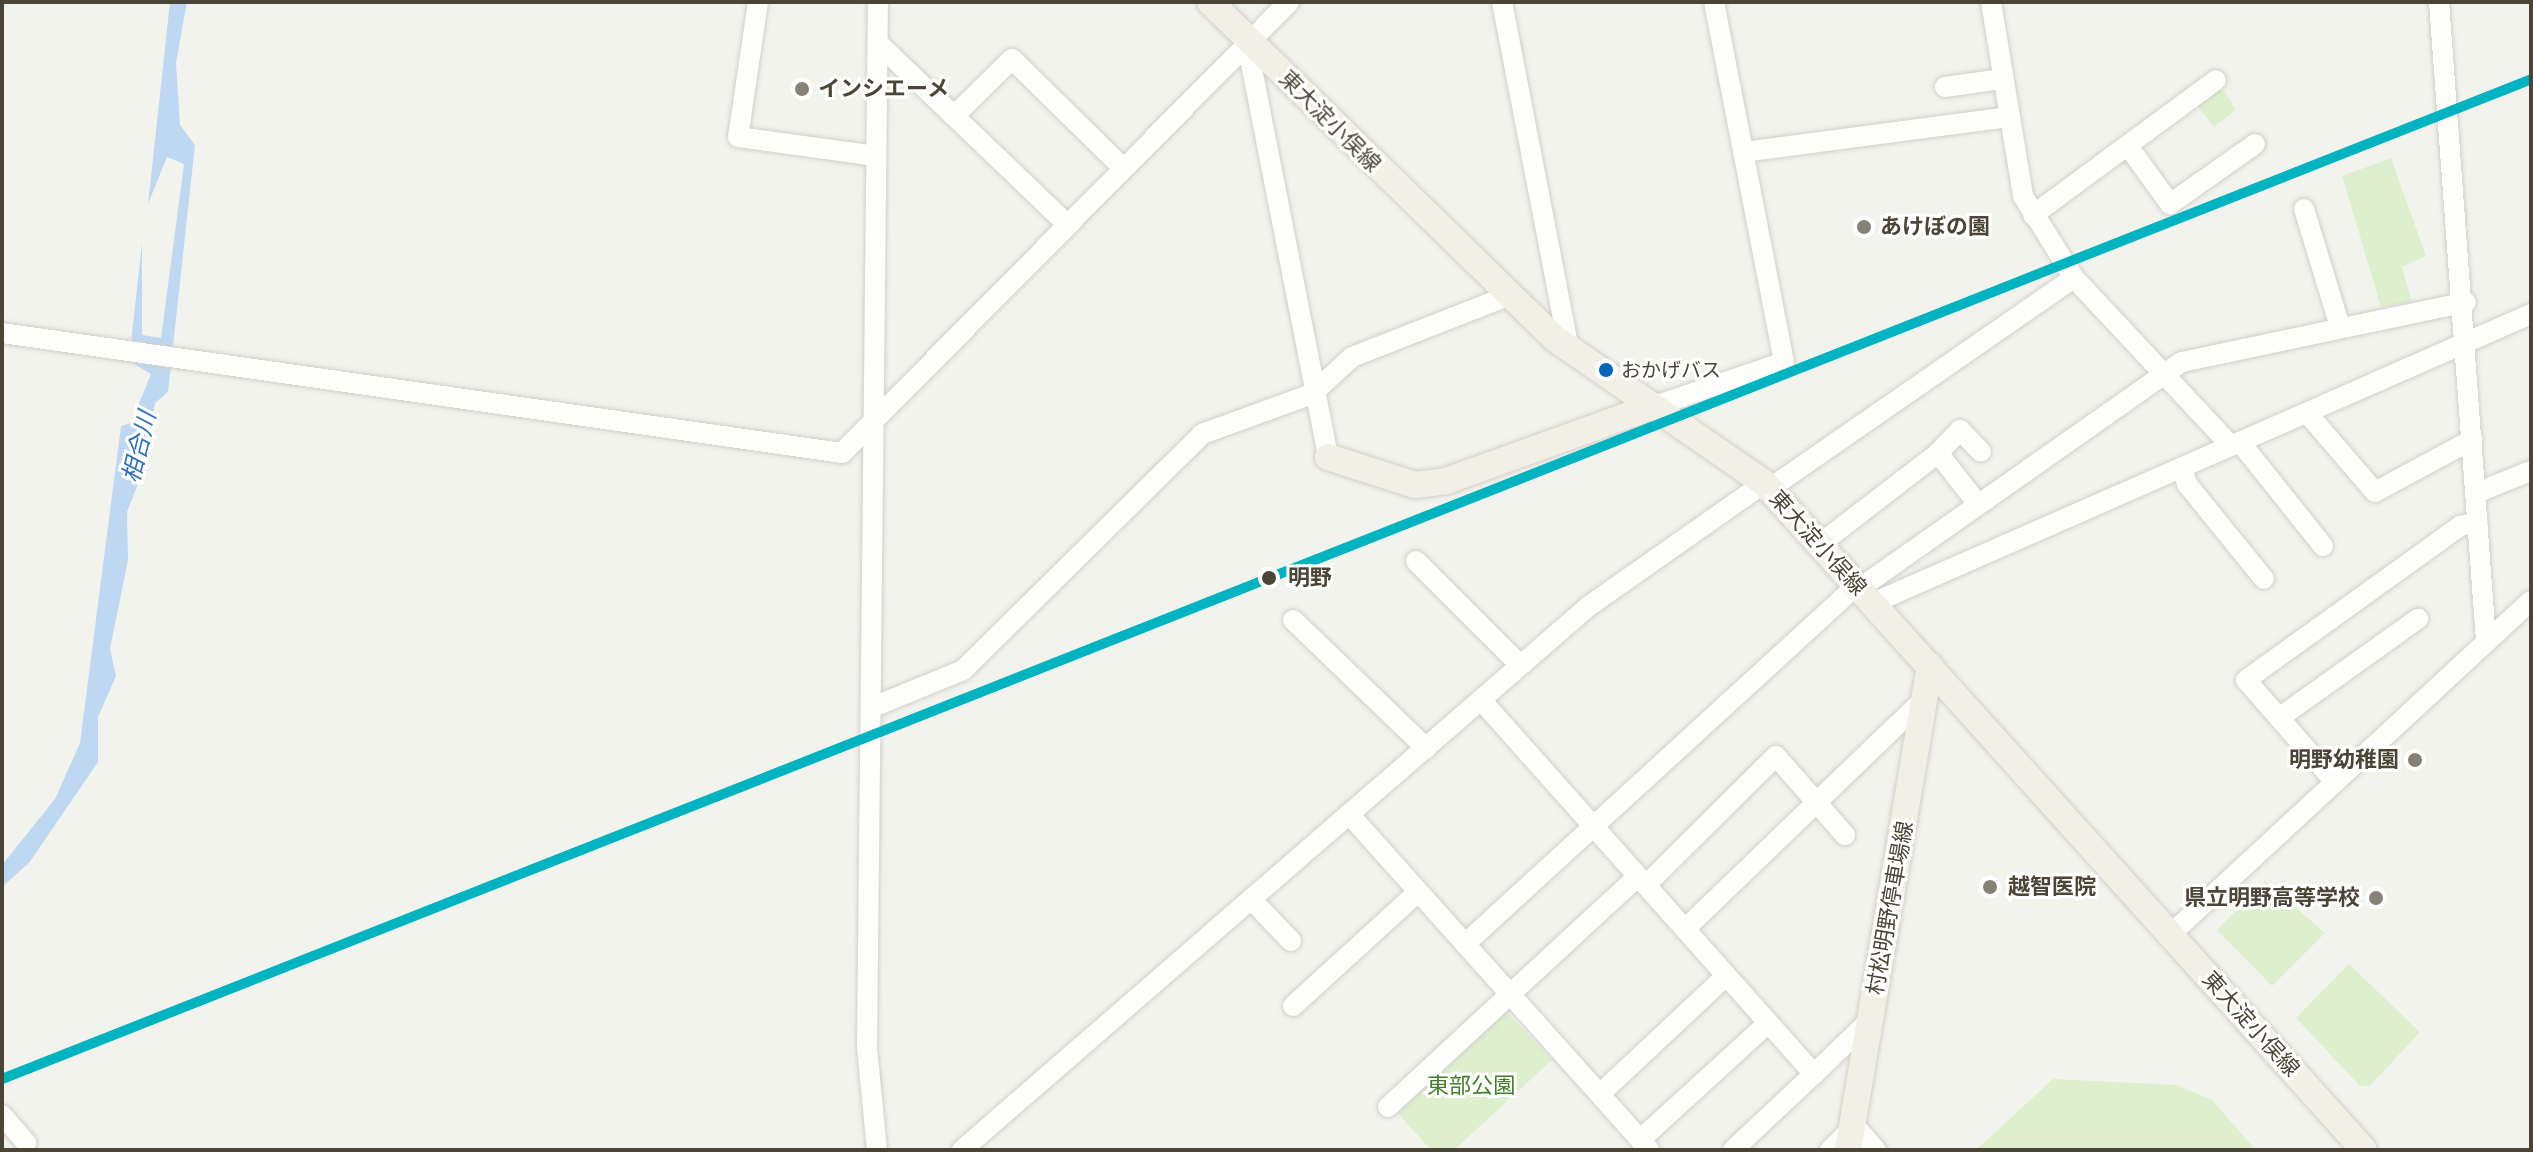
<!DOCTYPE html>
<html>
<head>
<meta charset="utf-8">
<style>
	body { margin:0 }
	#map { position:relative; width:2533px; height:1152px; overflow:hidden; background:#f3f3ee; font-family:Cabin,"Noto Sans JP",sans-serif }
	div>[style] { position:absolute }
	.green>* { inset:0; background:#deefce }
	.water>* { inset:0; background:#bed8f2 }
	.roads { filter:drop-shadow(0 0 2px #d1d0cb) drop-shadow(0 0 2px #d1d0cb) }
	.minor>* { height:20px; margin:-10px; padding:0 10px; transform-origin:10px; border-radius:10px; background:#fdfdfc }
	.major>* { height:26px; margin:-13px; padding:0 13px; transform-origin:13px; border-radius:13px; background:#f2f0e6 }
	.rail-1>* { height:10px; margin:-5px; padding:0 5px; transform-origin:5px; border-radius:5px; background:#00b3c1 }
	.dots>* { width:22px; height:22px; translate:-50% -50%; box-sizing:border-box; border:4px solid #fff; border-radius:50% }
	span { translate:-50% -50%; white-space:nowrap; text-align:center; line-height:1.15; -webkit-text-stroke:6px #fff; paint-order:stroke }
	.bus-label { font-size:20px; color:#4b4538 }
	.left { translate:0 -50%; text-align:left }
	.poi-label { font-size:22px; color:#4b4538; font-weight:700 }
	.right { translate:-100% -50%; text-align:right }
	.street-label { font-size:22px; color:#4b4538 }
	.stop-label { font-size:22px; color:#4b4538; font-weight:700 }
	.park-label { font-size:22px; color:#417f28 }
	.water-label { font-size:24px; color:#2d72bb; font-style:italic }
	.frame { position:absolute; inset:0; border:4px solid #4b4538; pointer-events:none }
</style>
</head>
<body>
<div id="map">
	<div class="green">
		<i style="clip-path:polygon(2219px 82px,2236px 110px,2214px 127px,2194px 102px)"></i>
		<i style="clip-path:polygon(2391px 158px,2426px 256px,2402px 267px,2412px 302px,2381px 307px,2342px 176px)"></i>
		<i style="clip-path:polygon(2265px 881px,2325px 933px,2272px 986px,2217px 930px)"></i>
		<i style="clip-path:polygon(2349px 964px,2420px 1032px,2370px 1086px,2360px 1086px,2296px 1018px)"></i>
		<i style="clip-path:polygon(1503px 1008px,1552px 1060px,1454px 1150px,1431px 1150px,1394px 1109px)"></i>
		<i style="clip-path:polygon(2053px 1079px,2177px 1085px,2212px 1100px,2256px 1150px,1976px 1150px)"></i>
	</div>
	<div class="water">
		<i style="clip-path:polygon(170px 2px,187px 2px,176px 63px,180px 125px,195px 145px,168px 392px,155px 403px,143px 471px,127px 512px,128px 560px,110px 649px,116px 676px,98px 717px,98px 762px,29px 863px,2px 887px,2px 865px,55px 799px,80px 743px,121px 426px,131px 423px,151px 374px,129px 361px,142px 243px,142px 335px,161px 338px,184px 164px,167px 157px,148px 204px)"></i>
	</div>
	<div class="roads">
		<div class="minor">
			<i style="left:758px;top:2px;width:136px;rotate:98.4deg"></i>
			<i style="left:738px;top:137px;width:139px;rotate:7.8deg"></i>
			<i style="left:1502px;top:2px;width:354px;rotate:79.1deg"></i>
			<i style="left:1991px;top:2px;width:197px;rotate:80.6deg"></i>
			<i style="left:2023px;top:196px;width:97px;rotate:58.1deg"></i>
			<i style="left:2074px;top:278px;width:230px;rotate:46.9deg"></i>
			<i style="left:2439px;top:2px;width:641px;rotate:85.79deg"></i>
			<i style="left:1246px;top:38px;width:427px;rotate:78.9deg"></i>
			<i style="left:878px;top:43px;width:260px;rotate:43.8deg"></i>
			<i style="left:1945px;top:87px;width:58px;rotate:-8deg"></i>
			<i style="left:954px;top:116px;width:81px;rotate:-44.5deg"></i>
			<i style="left:1012px;top:59px;width:153px;rotate:44.5deg"></i>
			<i style="left:2128px;top:146px;width:72px;rotate:54.1deg"></i>
			<i style="left:2170px;top:204px;width:104px;rotate:-35.2deg"></i>
			<i style="left:1743px;top:152px;width:267px;rotate:-7.5deg"></i>
			<i style="left:2304px;top:209px;width:123px;rotate:73deg"></i>
			<i style="left:2033px;top:215px;width:227px;rotate:-36.4deg"></i>
			<i style="left:2px;top:333px;width:849px;rotate:8.13deg"></i>
			<i style="left:842px;top:453px;width:635px;rotate:-45.26deg"></i>
			<i style="left:1652px;top:407px;width:139px;rotate:-18.8deg"></i>
			<i style="left:1784px;top:362px;width:367px;rotate:-101deg"></i>
			<i style="left:2307px;top:413px;width:104px;rotate:49.3deg"></i>
			<i style="left:2375px;top:492px;width:111px;rotate:-28.4deg"></i>
			<i style="left:2240px;top:442px;width:133px;rotate:51.4deg"></i>
			<i style="left:1938px;top:453px;width:32px;rotate:-46deg"></i>
			<i style="left:1960px;top:430px;width:30px;rotate:46deg"></i>
			<i style="left:2182px;top:467px;width:18px;rotate:74deg"></i>
			<i style="left:2187px;top:484px;width:122px;rotate:51deg"></i>
			<i style="left:1769px;top:489px;width:371px;rotate:-34.7deg"></i>
			<i style="left:2476px;top:493px;width:59px;rotate:-21.8deg"></i>
			<i style="left:1820px;top:544px;width:149px;rotate:-37.6deg"></i>
			<i style="left:1938px;top:453px;width:63px;rotate:52deg"></i>
			<i style="left:1416px;top:561px;width:147px;rotate:45deg"></i>
			<i style="left:1860px;top:588px;width:393px;rotate:-35.1deg"></i>
			<i style="left:2182px;top:362px;width:290px;rotate:-11.9deg"></i>
			<i style="left:1873px;top:603px;width:719px;rotate:-23.71deg"></i>
			<i style="left:1293px;top:620px;width:185px;rotate:43.9deg"></i>
			<i style="left:1481px;top:700px;width:501px;rotate:48.32deg"></i>
			<i style="left:1814px;top:1074px;width:79px;rotate:-44deg"></i>
			<i style="left:873px;top:707px;width:97px;rotate:-22.3deg"></i>
			<i style="left:963px;top:670px;width:336px;rotate:-44.6deg"></i>
			<i style="left:1202px;top:434px;width:117px;rotate:-20deg"></i>
			<i style="left:1312px;top:394px;width:54px;rotate:-42.8deg"></i>
			<i style="left:1352px;top:357px;width:168px;rotate:-21.4deg"></i>
			<i style="left:2279px;top:718px;width:171px;rotate:-35.5deg"></i>
			<i style="left:2335px;top:782px;width:135px;rotate:-131.1deg"></i>
			<i style="left:2246px;top:680px;width:264px;rotate:-35.7deg"></i>
			<i style="left:2460px;top:526px;width:18px;rotate:-13deg"></i>
			<i style="left:1349px;top:814px;width:450px;rotate:48.2deg"></i>
			<i style="left:1646px;top:885px;width:183px;rotate:-44.8deg"></i>
			<i style="left:1776px;top:756px;width:105px;rotate:48.9deg"></i>
			<i style="left:1251px;top:899px;width:58px;rotate:46.4deg"></i>
			<i style="left:1685px;top:929px;width:333px;rotate:-43.9deg"></i>
			<i style="left:2171px;top:934px;width:490px;rotate:-42.8deg"></i>
			<i style="left:1465px;top:944px;width:532px;rotate:-42.48deg"></i>
			<i style="left:1293px;top:1006px;width:169px;rotate:-42.4deg"></i>
			<i style="left:1600px;top:1094px;width:173px;rotate:-43.1deg"></i>
			<i style="left:1388px;top:1107px;width:340px;rotate:-42.7deg"></i>
			<i style="left:2px;top:1115px;width:37px;rotate:49deg"></i>
			<i style="left:1853px;top:1124px;width:35px;rotate:49deg"></i>
			<i style="left:1640px;top:1140px;width:173px;rotate:-42.4deg"></i>
			<i style="left:877px;top:1150px;width:102px;rotate:-95.6deg"></i>
			<i style="left:867px;top:1048px;width:1046px;rotate:-89.4deg"></i>
			<i style="left:962px;top:1150px;width:830px;rotate:-40.95deg"></i>
			<i style="left:1589px;top:606px;width:214px;rotate:-35.1deg"></i>
			<i style="left:1733px;top:1150px;width:111px;rotate:-43.2deg"></i>
			<i style="left:1830px;top:1150px;width:30px;rotate:-44deg"></i>
		</div>
		<div class="major">
			<i style="left:1210px;top:2px;width:481px;rotate:44.3deg"></i>
			<i style="left:1554px;top:338px;width:255px;rotate:34.6deg"></i>
			<i style="left:1764px;top:483px;width:897px;rotate:48.03deg"></i>
			<i style="left:1328px;top:457px;width:91px;rotate:17.8deg"></i>
			<i style="left:1415px;top:485px;width:31px;rotate:-7deg"></i>
			<i style="left:1446px;top:481px;width:219px;rotate:-19.8deg"></i>
			<i style="left:1848px;top:1150px;width:491px;rotate:-80.4deg"></i>
		</div>
	</div>
	<div class="rail-1">
		<i style="left:2px;top:1079px;width:2720px;rotate:-21.57deg"></i>
	</div>
	<div class="dots">
		<i style="left:802px;top:89px;background:#868278"></i>
		<i style="left:1864px;top:227px;background:#868278"></i>
		<i style="left:1606px;top:370px;background:#0065bd"></i>
		<i style="left:1269px;top:578px;background:#4b4538"></i>
		<i style="left:2415px;top:760px;background:#868278"></i>
		<i style="left:1990px;top:887px;background:#868278"></i>
		<i style="left:2376px;top:898px;background:#868278"></i>
	</div>
	<div class="bus-label">
		<span class="left" style="left:1621px;top:370px">おかげバス</span>
	</div>
	<div class="poi-label">
		<span class="left" style="left:818px;top:89px">インシエーメ</span>
		<span class="left" style="left:1880px;top:227px">あけぼの園</span>
		<span class="right" style="left:2399px;top:760px">明野幼稚園</span>
		<span class="left" style="left:2008px;top:887px">越智医院</span>
		<span class="right" style="left:2360px;top:898px">県立明野高等学校</span>
	</div>
	<div class="street-label">
		<span style="left:1330px;top:121px;rotate:45deg">東大淀小俣線</span>
		<span style="left:1818px;top:543px;rotate:48deg">東大淀小俣線</span>
		<span style="left:1890px;top:908px;rotate:-80deg">村松明野停車場線</span>
		<span style="left:2251px;top:1024px;rotate:48deg">東大淀小俣線</span>
	</div>
	<div class="stop-label">
		<span class="left" style="left:1288px;top:578px">明野</span>
	</div>
	<div class="park-label">
		<span style="left:1471px;top:1086px">東部公園</span>
	</div>
	<div class="water-label">
		<span style="left:139px;top:447px;rotate:-76deg">相合川</span>
	</div>
	<div class="frame"></div>
</div>
</body>
</html>
